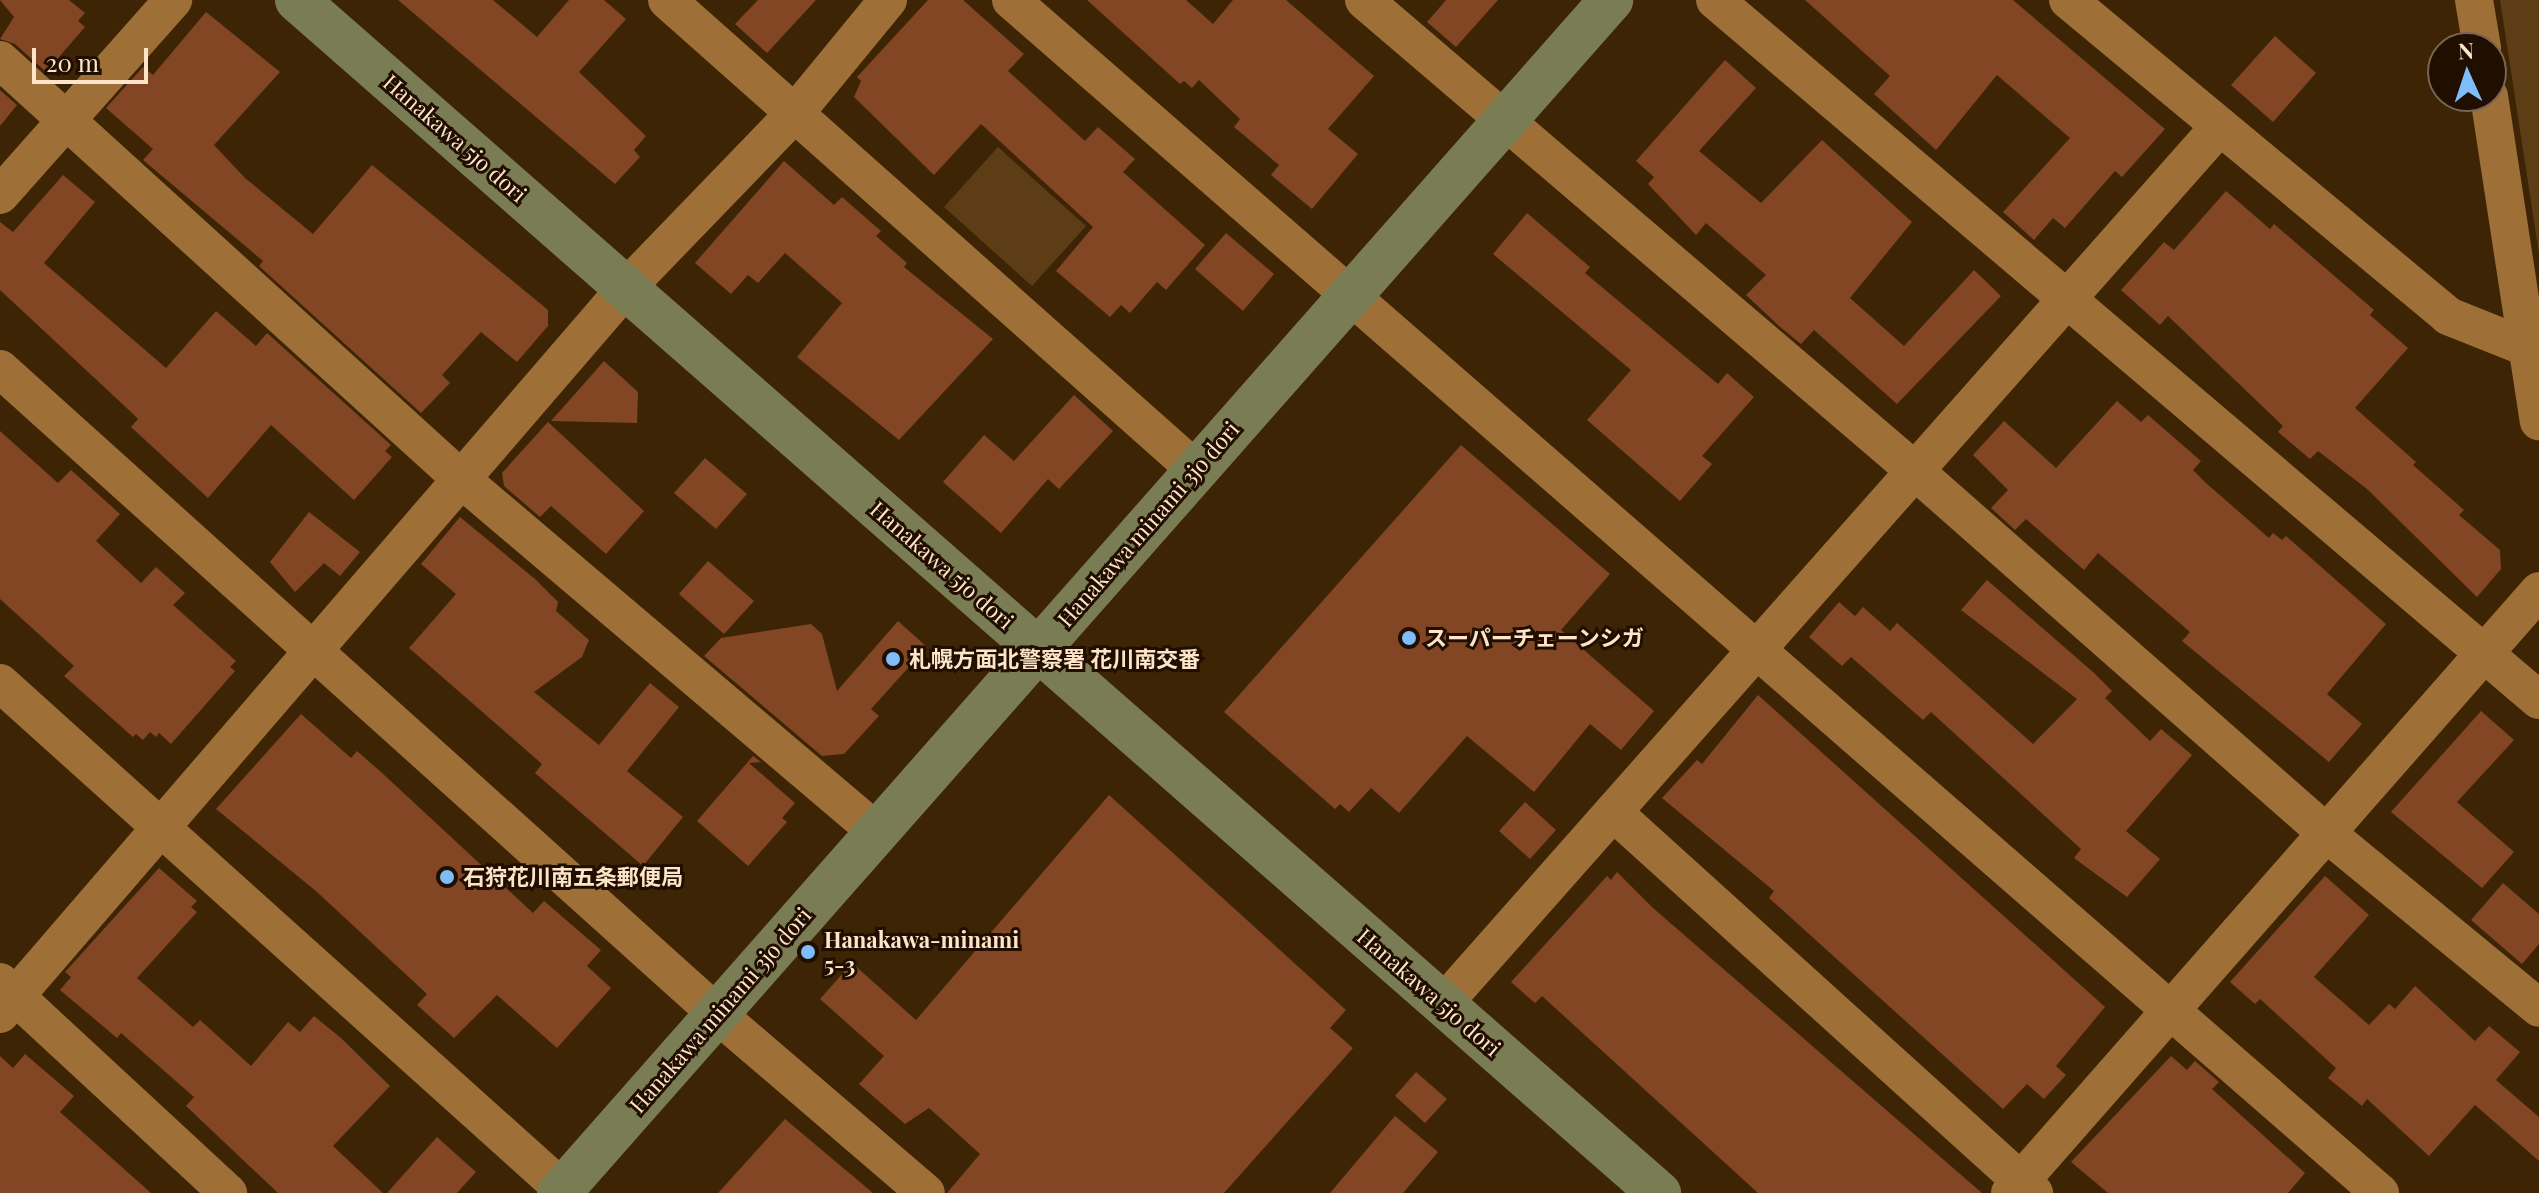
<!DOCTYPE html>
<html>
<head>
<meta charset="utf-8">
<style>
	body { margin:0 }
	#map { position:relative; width:2539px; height:1193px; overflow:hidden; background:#3c2405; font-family:"Playfair Display","Noto Sans JP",serif }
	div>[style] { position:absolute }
	.green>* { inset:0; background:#5d3d16 }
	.building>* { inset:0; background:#824624 }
	.street>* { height:38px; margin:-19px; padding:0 19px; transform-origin:19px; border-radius:19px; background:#9e6f37 }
	.secondary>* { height:44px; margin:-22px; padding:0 22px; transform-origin:22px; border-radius:22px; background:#7a7d54 }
	.dots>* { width:22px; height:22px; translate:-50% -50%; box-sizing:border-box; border:4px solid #200e00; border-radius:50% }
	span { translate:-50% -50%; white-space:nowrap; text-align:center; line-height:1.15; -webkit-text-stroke:6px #200e00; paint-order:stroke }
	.street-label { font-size:22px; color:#fee4c8 }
	.poi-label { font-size:22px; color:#fee4c8; font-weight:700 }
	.left { translate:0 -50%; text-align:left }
	.north { position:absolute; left:2427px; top:32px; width:80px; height:80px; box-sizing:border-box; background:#200e00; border:2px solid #796450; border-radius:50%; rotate:357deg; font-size:22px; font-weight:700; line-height:32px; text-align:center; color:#fee4c8 }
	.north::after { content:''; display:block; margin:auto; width:28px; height:36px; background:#7fbdfa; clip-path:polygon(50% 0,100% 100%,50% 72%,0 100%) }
	.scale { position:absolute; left:32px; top:48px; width:116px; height:36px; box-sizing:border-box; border:4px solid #fee4c8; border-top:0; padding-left:10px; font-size:24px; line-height:28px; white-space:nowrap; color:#fee4c8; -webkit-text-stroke:6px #200e00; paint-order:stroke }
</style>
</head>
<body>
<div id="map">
	<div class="green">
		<i style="clip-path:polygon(2500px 0,2539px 0,2539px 254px)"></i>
		<i style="clip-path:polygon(998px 147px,1086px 226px,1032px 286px,944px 207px)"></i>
	</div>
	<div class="building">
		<i style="clip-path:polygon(0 0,69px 0,85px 13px,78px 21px,85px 27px,46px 72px,15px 44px,0 39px,14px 17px)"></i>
		<i style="clip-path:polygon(398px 0,493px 0,537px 37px,569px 0,604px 0,626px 19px,579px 72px,646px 136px,634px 150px,640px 157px,615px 184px)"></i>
		<i style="clip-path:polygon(758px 0,816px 0,767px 53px,735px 24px)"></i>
		<i style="clip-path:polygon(928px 0,963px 0,1024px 54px,1008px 71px,1085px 141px,1098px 127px,1135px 159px,1123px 172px,1205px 245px,1166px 290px,1157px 282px,1130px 313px,1121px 305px,1110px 317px,1056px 271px,1093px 227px,981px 124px,934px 175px,854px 97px,861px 81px,857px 77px)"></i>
		<i style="clip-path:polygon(1087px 0,1186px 0,1213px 24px,1233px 0,1286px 0,1374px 76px,1328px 129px,1358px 154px,1312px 209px,1271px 175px,1279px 165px,1234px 127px,1240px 119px,1199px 80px,1192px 88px,1184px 81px,1180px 84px)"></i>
		<i style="clip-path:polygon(1446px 0,1498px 0,1456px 47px,1427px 22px)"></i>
		<i style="clip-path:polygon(1805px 0,2013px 0,2165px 129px,2122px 177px,2115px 171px,2065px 228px,2053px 218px,2034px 240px,2003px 212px,2070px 138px,1997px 75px,1936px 150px,1874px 94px,1890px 76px)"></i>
		<i style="clip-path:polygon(206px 12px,280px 72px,214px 145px,245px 178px,313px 234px,372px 165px,548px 310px,548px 326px,517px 362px,481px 332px,442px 375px,450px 383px,421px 413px,259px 266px,263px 261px,143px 160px,153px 149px,106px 108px,143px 67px,153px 75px)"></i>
		<i style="clip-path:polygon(2275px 36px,2316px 73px,2273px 122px,2231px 85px)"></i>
		<i style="clip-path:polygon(1725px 60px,1756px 88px,1699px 151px,1761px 203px,1822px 140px,1912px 222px,1850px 298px,1904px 346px,1974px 270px,2001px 296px,1897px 404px,1814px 330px,1801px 344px,1779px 326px,1746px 295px,1766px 275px,1706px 223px,1696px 235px,1648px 184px,1654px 177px,1636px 161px)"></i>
		<i style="clip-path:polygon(0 90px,17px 105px,0 126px)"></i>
		<i style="clip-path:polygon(784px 161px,834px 205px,842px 197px,881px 231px,876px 236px,907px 263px,904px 267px,993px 339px,899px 440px,797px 357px,842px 303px,785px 253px,758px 283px,748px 275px,731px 294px,695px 263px)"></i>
		<i style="clip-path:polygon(63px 175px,95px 202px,44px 263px,166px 368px,216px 311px,256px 346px,267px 333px,391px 445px,385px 451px,392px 457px,354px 500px,271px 425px,208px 498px,131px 427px,138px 419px,131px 412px,0 290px,0 222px,13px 232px)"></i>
		<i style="clip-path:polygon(2226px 191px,2270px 229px,2274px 224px,2374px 310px,2370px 315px,2408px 348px,2355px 408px,2416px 462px,2413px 465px,2464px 510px,2459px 515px,2500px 550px,2501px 569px,2477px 597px,2367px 489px,2318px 451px,2310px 459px,2278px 432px,2283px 426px,2168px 316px,2160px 325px,2121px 290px,2164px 242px,2174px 250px)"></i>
		<i style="clip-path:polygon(1527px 213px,1590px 267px,1585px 273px,1718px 384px,1727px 373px,1754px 397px,1702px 456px,1712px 464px,1680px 501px,1587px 420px,1631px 370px,1493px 254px)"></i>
		<i style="clip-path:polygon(1226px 233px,1274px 274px,1243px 311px,1195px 269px)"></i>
		<i style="clip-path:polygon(604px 361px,638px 392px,637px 423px,551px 421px)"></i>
		<i style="clip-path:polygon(1074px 395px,1113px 431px,1059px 489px,1048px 479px,1001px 533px,943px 482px,984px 435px,1014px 461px)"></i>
		<i style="clip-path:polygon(2117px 401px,2141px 422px,2148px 415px,2201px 461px,2193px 470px,2206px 483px,2269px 538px,2273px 533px,2282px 540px,2286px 536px,2386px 624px,2327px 694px,2362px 724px,2329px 762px,2182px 641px,2190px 632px,2098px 553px,2084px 570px,2026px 519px,2015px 530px,1991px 508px,2008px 490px,1973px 455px,2004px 421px,2056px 468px)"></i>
		<i style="clip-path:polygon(548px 422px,644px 511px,606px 554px,551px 506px,540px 517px,504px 486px,502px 473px)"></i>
		<i style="clip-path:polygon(0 431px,58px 483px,71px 470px,120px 514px,96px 541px,141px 583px,156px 567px,185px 593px,173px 605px,236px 661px,230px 667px,235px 671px,171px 744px,159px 733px,156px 737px,150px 732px,143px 740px,136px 734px,133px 737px,64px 676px,74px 666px,0 599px)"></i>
		<i style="clip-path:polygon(1461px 445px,1610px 574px,1561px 630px,1654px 711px,1621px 750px,1590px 724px,1534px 792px,1467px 736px,1399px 813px,1371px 788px,1349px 812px,1340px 804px,1335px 809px,1224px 712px)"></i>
		<i style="clip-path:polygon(705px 458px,747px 494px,716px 529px,674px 493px)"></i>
		<i style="clip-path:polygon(309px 512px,360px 552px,340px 576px,324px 563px,295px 592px,270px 562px)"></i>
		<i style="clip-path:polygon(460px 517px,535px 579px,558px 602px,556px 611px,589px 640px,582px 657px,534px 692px,599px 745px,650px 683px,679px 707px,627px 771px,683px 817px,643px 866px,535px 773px,542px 764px,409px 648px,456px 594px,421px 564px)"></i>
		<i style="clip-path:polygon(708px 561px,754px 601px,724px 634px,679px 594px)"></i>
		<i style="clip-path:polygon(1987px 580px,2093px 672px,2112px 691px,2105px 698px,2150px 741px,2161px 729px,2192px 755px,2126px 831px,2160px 859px,2127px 897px,2074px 858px,2081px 849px,1931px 712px,1923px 720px,1851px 657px,1842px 666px,1809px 637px,1839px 602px,1855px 616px,1863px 607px,1890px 631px,1897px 623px,2033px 744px,2077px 699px,1961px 610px)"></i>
		<i style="clip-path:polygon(898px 621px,927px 647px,871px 709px,879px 716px,844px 754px,822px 756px,704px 656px,721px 638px,811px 624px,822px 634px,837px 691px)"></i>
		<i style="clip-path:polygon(1758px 695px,2105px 1007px,2056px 1066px,2066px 1075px,2044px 1099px,2027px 1084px,2003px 1109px,1769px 898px,1774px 891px,1662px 798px,1697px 760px,1702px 764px)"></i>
		<i style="clip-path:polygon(2481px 711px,2514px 740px,2457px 802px,2514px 852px,2482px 888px,2391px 812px)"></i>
		<i style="clip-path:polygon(301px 714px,351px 758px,357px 751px,381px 772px,533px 913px,544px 901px,601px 950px,587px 966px,611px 988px,557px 1048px,497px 995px,454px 1038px,417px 1005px,427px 994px,317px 892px,216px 809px)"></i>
		<i style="clip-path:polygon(753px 756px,761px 762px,749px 763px,795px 803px,782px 818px,787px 822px,748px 866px,697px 821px)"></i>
		<i style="clip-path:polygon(1109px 795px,1346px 1010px,1330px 1028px,1353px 1048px,1224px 1193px,947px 1193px,980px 1154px,929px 1108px,905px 1124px,859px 1084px,884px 1056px,820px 999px,852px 963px,916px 1020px)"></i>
		<i style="clip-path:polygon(1525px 802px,1556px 830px,1530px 859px,1499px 831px)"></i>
		<i style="clip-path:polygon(159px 868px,197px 901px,191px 907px,197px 912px,137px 978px,193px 1027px,200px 1020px,251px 1066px,288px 1022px,300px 1032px,314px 1016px,341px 1038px,390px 1086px,333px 1146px,383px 1193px,278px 1193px,186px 1106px,194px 1097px,121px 1033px,117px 1038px,60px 990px,71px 977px,65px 972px)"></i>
		<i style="clip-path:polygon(1617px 872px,1653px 908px,1982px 1193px,1758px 1193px,1542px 996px,1535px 1003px,1511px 982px,1607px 876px,1611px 880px)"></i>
		<i style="clip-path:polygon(2325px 876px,2369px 915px,2314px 977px,2369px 1025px,2389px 1004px,2395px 1009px,2415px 986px,2475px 1041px,2489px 1026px,2520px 1052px,2496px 1080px,2539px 1117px,2539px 1161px,2475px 1105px,2429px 1156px,2367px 1099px,2362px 1106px,2328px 1078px,2336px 1068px,2260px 999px,2255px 1004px,2230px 982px)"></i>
		<i style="clip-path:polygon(2503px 883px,2539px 914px,2539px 944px,2522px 964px,2471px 920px)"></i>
		<i style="clip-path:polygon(25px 1054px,74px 1096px,60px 1112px,151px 1193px,0 1193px,0 1056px,13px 1068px)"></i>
		<i style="clip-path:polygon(2171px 1056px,2187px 1070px,2195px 1061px,2219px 1082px,2212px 1089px,2305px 1173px,2288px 1193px,2108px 1193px,2071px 1162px)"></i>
		<i style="clip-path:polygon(1416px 1072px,1447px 1099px,1425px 1123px,1395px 1096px)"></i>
		<i style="clip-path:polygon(1395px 1116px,1438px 1152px,1403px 1193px,1330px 1193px)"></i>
		<i style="clip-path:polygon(785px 1119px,873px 1193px,718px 1193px)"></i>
		<i style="clip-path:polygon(437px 1137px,476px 1172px,457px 1193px,387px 1193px)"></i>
	</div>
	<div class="street">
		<i style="left:667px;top:0;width:708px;rotate:41.62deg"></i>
		<i style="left:1011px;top:0;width:1816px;rotate:41.07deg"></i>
		<i style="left:1364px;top:0;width:725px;rotate:40.52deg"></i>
		<i style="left:1915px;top:471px;width:546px;rotate:41.36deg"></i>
		<i style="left:2325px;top:832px;width:277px;rotate:39.4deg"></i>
		<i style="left:1715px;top:0;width:1081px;rotate:40.35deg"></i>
		<i style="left:2068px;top:0;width:494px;rotate:39.7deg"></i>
		<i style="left:2448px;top:316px;width:86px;rotate:21.8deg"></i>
		<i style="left:2474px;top:0;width:49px;rotate:80.5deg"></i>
		<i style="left:0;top:60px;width:623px;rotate:42.27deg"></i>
		<i style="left:461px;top:479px;width:546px;rotate:40.32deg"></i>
		<i style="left:2489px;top:96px;width:329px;rotate:81.3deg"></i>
		<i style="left:0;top:195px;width:261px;rotate:-48.4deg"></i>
		<i style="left:0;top:369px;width:964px;rotate:41.97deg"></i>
		<i style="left:717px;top:1014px;width:275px;rotate:40.6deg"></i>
		<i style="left:0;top:683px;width:763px;rotate:41.97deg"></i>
		<i style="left:1613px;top:812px;width:568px;rotate:42.14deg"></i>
		<i style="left:0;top:982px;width:311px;rotate:42.8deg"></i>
		<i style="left:1443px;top:1004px;width:1172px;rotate:-48.49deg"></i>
		<i style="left:0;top:1014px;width:959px;rotate:-49.23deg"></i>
		<i style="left:626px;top:288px;width:245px;rotate:-46deg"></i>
		<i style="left:796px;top:112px;width:145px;rotate:-50.6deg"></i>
		<i style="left:2010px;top:1193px;width:801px;rotate:-48.69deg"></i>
	</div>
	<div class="secondary">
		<i style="left:297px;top:0;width:1811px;rotate:41.22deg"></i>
		<i style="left:559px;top:1193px;width:1591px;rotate:-48.59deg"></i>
	</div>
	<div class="dots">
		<i style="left:1409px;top:638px;background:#7fbdfa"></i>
		<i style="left:893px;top:659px;background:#7fbdfa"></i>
		<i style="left:447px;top:877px;background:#7fbdfa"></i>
		<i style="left:808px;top:952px;background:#7fbdfa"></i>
	</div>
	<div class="street-label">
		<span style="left:455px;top:138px;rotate:41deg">Hanakawa 5jo dori</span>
		<span style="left:1148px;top:524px;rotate:-49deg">Hanakawa minami 3jo dori</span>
		<span style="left:942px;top:565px;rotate:41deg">Hanakawa 5jo dori</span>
		<span style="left:1429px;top:992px;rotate:41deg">Hanakawa 5jo dori</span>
		<span style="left:720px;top:1010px;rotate:-49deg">Hanakawa minami 3jo dori</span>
	</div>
	<div class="poi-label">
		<span class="left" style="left:1425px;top:638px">スーパーチェーンシガ</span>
		<span class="left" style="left:909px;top:659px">札幌方面北警察署 花川南交番</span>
		<span class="left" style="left:463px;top:877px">石狩花川南五条郵便局</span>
		<span class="left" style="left:824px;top:952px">Hanakawa-minami<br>5-3</span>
	</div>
	<div class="north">N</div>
	<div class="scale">20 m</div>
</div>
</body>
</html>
